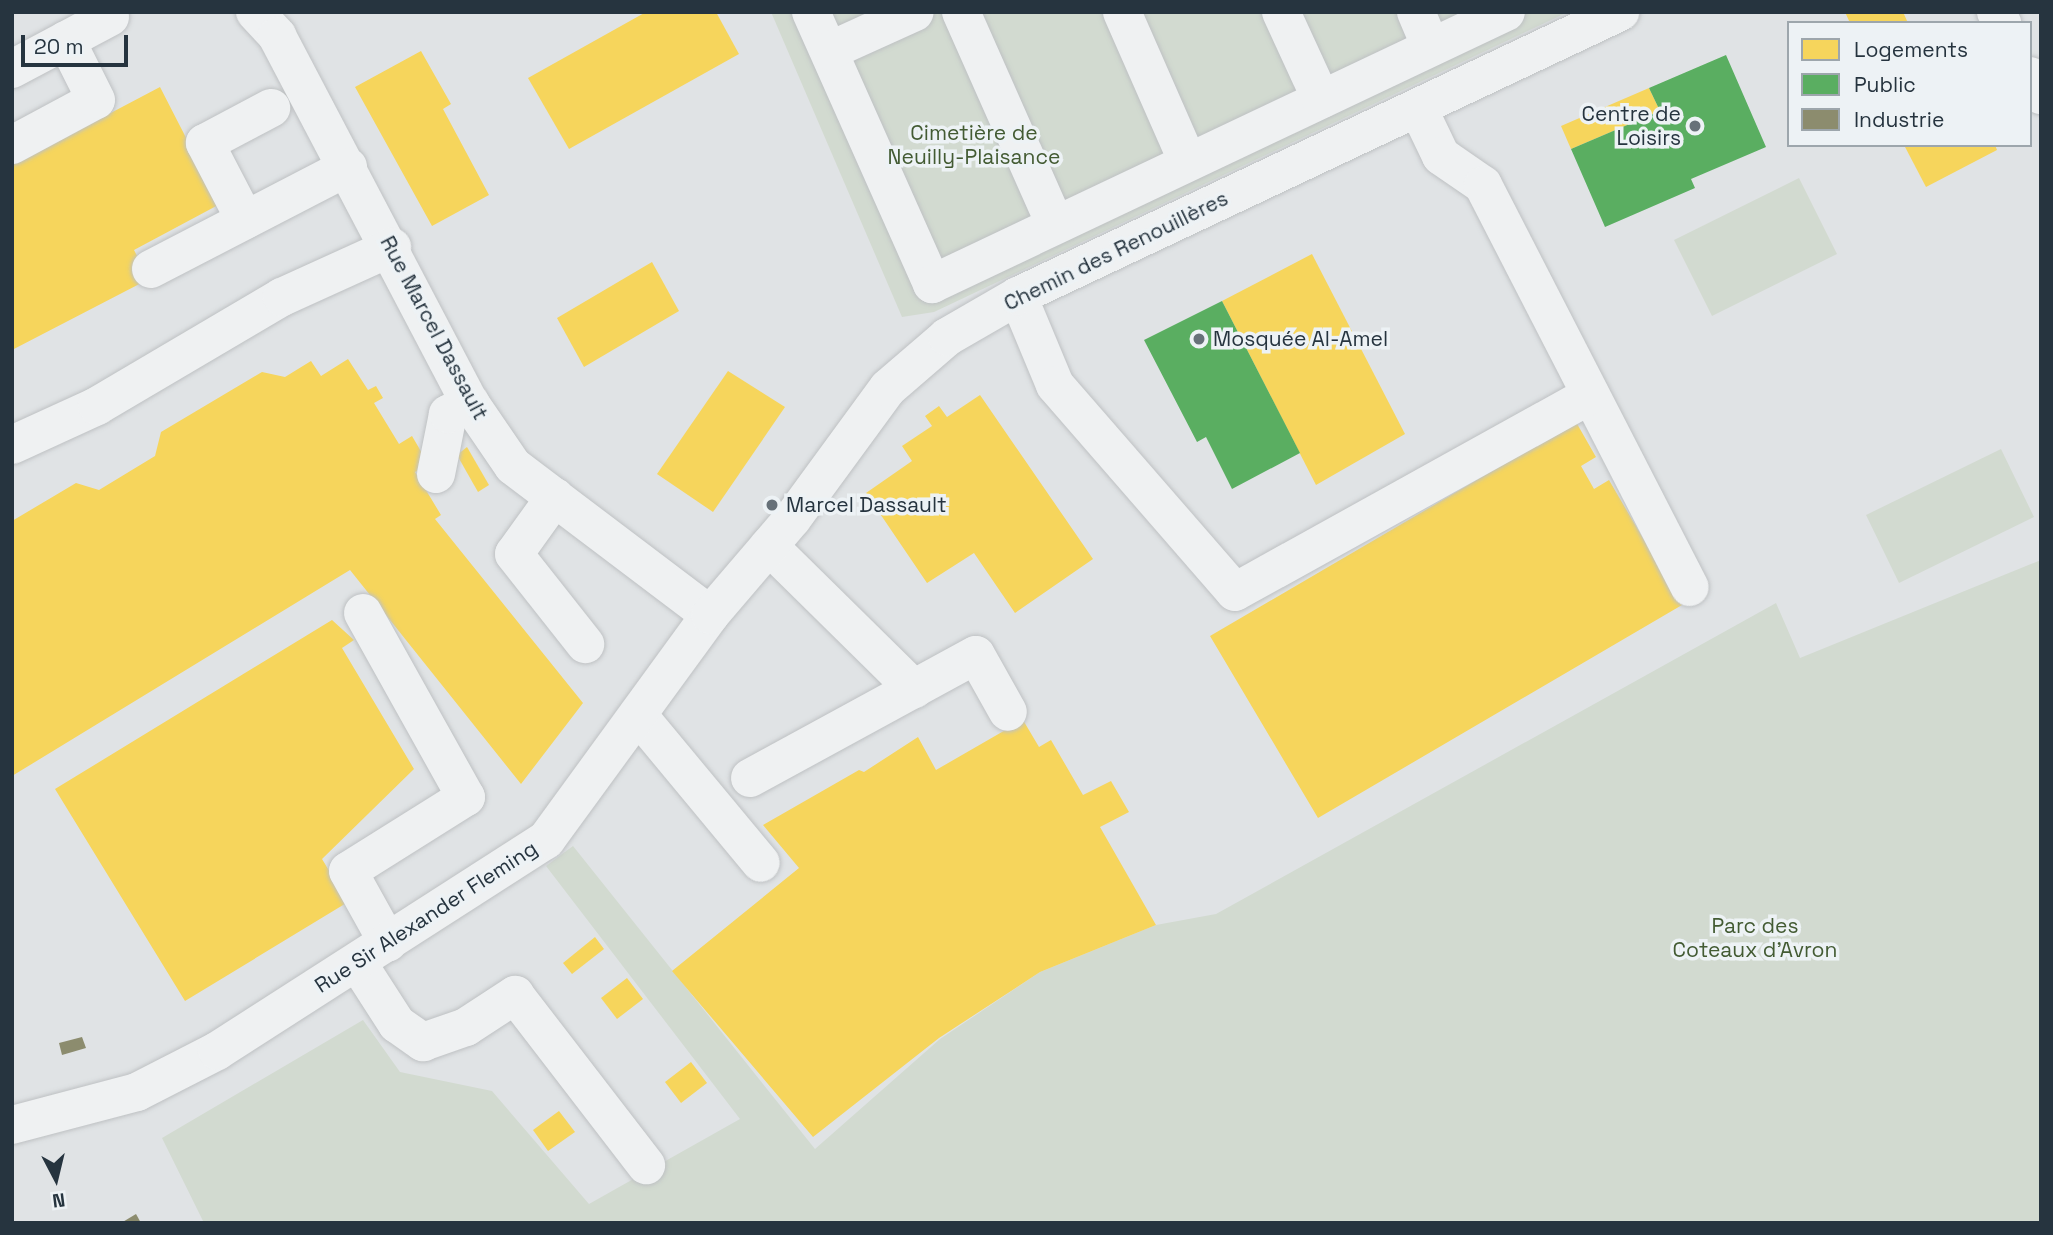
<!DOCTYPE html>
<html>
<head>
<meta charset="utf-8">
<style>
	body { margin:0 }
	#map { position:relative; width:2053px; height:1235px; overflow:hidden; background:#e0e3e5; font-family:"Space Grotesk",sans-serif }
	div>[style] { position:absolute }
	.green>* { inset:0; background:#d2dad0 }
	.homes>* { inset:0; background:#f6d55c }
	.public>* { inset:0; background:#5aae61 }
	.industry>* { inset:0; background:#8c8c6e }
	.roads { filter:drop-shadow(0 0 2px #bec1c3) drop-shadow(0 0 2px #bec1c3) }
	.minor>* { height:38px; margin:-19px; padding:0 19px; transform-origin:19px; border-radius:19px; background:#eff1f2 }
	.dots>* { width:19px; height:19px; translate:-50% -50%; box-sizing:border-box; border:4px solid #edf2f5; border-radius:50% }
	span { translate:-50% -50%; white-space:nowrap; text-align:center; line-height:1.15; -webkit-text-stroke:7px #edf2f5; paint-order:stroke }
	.poi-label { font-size:21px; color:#26343f }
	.right { translate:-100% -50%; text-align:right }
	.left { translate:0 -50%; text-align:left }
	.park-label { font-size:21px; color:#435b33 }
	.street-label { font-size:21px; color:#26343f }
	.frame { position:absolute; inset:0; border:14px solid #26343f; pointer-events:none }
	.legend { position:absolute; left:1787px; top:21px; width:245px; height:126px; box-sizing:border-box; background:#edf2f5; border:2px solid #9da6ac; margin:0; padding:9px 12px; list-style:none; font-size:21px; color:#26343f }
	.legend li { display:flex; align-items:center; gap:14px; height:35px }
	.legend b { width:35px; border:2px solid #9da6ac }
	.north { position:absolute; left:21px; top:1144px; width:70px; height:70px; -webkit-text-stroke:5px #edf2f5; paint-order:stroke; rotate:173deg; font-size:19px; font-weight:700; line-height:28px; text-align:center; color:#26343f }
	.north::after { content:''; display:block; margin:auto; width:24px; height:32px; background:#26343f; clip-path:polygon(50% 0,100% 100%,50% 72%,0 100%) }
	.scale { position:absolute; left:21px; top:35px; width:107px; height:32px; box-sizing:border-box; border:4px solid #26343f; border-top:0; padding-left:9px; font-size:21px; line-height:24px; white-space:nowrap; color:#26343f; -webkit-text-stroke:5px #edf2f5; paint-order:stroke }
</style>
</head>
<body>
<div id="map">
	<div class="green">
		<i style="clip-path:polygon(771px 12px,1568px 12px,934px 312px,902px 317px)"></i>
		<i style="clip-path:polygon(1799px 178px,1837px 254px,1712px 316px,1674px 240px)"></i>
		<i style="clip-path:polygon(2001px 449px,2034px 517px,1899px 583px,1866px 515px)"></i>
		<i style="clip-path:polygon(2041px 560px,2041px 1223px,204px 1223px,162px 1138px,363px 1020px,400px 1072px,492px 1091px,589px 1204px,740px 1119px,546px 866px,573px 846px,815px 1149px,940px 1039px,1040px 972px,1156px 925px,1216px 914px,1776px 603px,1800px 658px)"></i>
	</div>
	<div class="homes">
		<i style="clip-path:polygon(646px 12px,716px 12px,739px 54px,569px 149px,528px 78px)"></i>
		<i style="clip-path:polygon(1845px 12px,1903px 12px,1908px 23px,1850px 23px)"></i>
		<i style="clip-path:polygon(421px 51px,451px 104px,443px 109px,489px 195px,432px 226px,355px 87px)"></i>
		<i style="clip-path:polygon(160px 87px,220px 204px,134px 250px,149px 279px,12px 350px,12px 165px)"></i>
		<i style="clip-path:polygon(1649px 88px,1660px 111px,1571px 149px,1561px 126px)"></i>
		<i style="clip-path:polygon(1904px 145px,1995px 145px,1997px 150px,1926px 187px)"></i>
		<i style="clip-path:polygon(1312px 254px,1405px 434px,1316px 485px,1222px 301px)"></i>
		<i style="clip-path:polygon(652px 262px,679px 311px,584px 367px,557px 318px)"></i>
		<i style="clip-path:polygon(348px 359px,368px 390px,376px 386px,383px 398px,374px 403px,399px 444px,412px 436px,429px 465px,415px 472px,441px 515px,435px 519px,583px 703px,521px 784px,350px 570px,12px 776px,12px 521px,76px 483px,99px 490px,155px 456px,161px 432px,262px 372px,285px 377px,311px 361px,321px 376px)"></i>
		<i style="clip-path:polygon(728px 371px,785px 407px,713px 512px,657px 474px)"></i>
		<i style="clip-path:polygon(980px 395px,1093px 559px,1015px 613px,974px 553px,927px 583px,866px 493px,912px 461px,902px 446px,932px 426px,925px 416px,939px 406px,947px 417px)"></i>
		<i style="clip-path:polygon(1576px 422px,1596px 457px,1581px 466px,1594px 489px,1609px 480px,1682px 605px,1318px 818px,1210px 636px)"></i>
		<i style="clip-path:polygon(467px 447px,489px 485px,478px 492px,457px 455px)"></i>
		<i style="clip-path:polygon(332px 620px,354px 640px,342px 648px,414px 769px,322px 859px,348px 902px,185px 1001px,55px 789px)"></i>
		<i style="clip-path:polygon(1023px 720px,1039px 747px,1051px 740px,1083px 795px,1111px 781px,1129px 812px,1100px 827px,1156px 925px,1040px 972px,939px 1038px,813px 1137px,672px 971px,799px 868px,763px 825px,859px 770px,864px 772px,918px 737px,936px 770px)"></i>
		<i style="clip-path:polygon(595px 937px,604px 949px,572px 974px,563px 963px)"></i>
		<i style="clip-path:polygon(627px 978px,643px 999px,617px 1019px,601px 998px)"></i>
		<i style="clip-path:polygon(691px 1062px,707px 1083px,681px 1103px,665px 1082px)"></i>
		<i style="clip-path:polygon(559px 1111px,575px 1132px,548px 1151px,533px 1130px)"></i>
	</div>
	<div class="public">
		<i style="clip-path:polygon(1726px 55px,1766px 147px,1691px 179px,1695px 188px,1605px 227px,1571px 149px,1660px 111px,1649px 88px)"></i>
		<i style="clip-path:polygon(1222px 301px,1300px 453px,1232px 489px,1206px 437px,1197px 442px,1144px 340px)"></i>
	</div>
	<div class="industry">
		<i style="clip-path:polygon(82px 1037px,86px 1048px,62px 1055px,59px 1043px)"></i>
		<i style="clip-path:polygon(136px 1214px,141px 1223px,121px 1223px)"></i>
	</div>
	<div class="roads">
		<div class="minor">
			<i style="left:255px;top:12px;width:33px;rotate:47deg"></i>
			<i style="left:277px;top:36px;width:415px;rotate:62.3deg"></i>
			<i style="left:470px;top:403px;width:76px;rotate:55.7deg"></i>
			<i style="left:513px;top:466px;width:247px;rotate:37.1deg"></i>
			<i style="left:811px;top:12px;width:298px;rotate:66deg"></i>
			<i style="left:932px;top:284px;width:635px;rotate:-25.35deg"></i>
			<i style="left:961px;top:12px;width:232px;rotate:66.1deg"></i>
			<i style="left:1122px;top:12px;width:164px;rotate:66.3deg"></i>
			<i style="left:1281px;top:12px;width:96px;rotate:65.3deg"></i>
			<i style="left:1416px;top:12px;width:38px;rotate:67deg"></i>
			<i style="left:1996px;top:12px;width:13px;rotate:61deg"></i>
			<i style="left:829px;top:51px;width:94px;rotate:-24.4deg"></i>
			<i style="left:12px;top:69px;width:111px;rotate:-28deg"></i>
			<i style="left:2030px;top:76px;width:22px;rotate:60deg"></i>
			<i style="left:1418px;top:108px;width:53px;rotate:64.4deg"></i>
			<i style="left:1441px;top:156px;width:51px;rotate:34.6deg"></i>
			<i style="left:1483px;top:185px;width:452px;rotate:62.8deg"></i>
			<i style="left:12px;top:145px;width:95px;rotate:-28.2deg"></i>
			<i style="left:96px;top:100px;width:67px;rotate:-116.6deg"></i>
			<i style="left:245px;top:220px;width:87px;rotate:-117.5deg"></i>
			<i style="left:205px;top:143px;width:75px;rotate:-27.9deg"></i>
			<i style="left:151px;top:269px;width:222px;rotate:-27.4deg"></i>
			<i style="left:1018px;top:296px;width:96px;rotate:67.4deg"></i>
			<i style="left:1055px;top:385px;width:274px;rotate:49deg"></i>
			<i style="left:1235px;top:592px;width:404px;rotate:-29deg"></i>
			<i style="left:12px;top:445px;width:94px;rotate:-24.6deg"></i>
			<i style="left:97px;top:406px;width:215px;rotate:-30.5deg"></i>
			<i style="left:282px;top:297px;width:121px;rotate:-24.4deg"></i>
			<i style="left:436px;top:474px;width:61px;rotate:-78.7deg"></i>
			<i style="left:448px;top:414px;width:25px;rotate:-27deg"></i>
			<i style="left:555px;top:497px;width:70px;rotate:125.7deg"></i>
			<i style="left:514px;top:554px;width:115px;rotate:51.7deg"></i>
			<i style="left:769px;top:546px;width:204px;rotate:44.6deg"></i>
			<i style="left:363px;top:613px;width:211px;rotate:60.8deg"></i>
			<i style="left:466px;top:797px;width:139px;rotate:147.9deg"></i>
			<i style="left:348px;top:871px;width:82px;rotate:60.9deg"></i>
			<i style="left:638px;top:715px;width:192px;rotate:50.3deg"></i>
			<i style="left:750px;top:778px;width:257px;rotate:-28.6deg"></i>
			<i style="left:976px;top:655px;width:65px;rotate:60.7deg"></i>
			<i style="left:357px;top:962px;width:74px;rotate:57.2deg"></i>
			<i style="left:397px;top:1024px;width:32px;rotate:35deg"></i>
			<i style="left:423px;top:1042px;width:46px;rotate:-19.2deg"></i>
			<i style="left:466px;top:1027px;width:59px;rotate:-33.1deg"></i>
			<i style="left:515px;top:995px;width:215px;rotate:52.4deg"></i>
			<i style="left:12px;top:1125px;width:129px;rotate:-14.8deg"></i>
			<i style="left:137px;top:1092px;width:90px;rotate:-27.1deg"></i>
			<i style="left:217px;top:1051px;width:391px;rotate:-32.7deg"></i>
			<i style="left:546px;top:840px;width:278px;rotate:-53.9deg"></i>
			<i style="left:710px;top:615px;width:126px;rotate:-49.5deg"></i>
			<i style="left:792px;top:519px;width:162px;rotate:-53.8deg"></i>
			<i style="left:888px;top:388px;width:78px;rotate:-40.8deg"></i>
			<i style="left:947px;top:337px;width:82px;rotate:-30deg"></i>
			<i style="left:1018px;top:296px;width:666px;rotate:-25.26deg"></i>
		</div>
	</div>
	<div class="dots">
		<i style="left:1695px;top:126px;background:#677179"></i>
		<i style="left:1199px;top:339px;background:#677179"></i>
		<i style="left:772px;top:505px;background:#677179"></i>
	</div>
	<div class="poi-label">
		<span class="right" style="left:1681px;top:126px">Centre de<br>Loisirs</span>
		<span class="left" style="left:1213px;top:339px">Mosquée Al-Amel</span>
		<span class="left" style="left:786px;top:505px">Marcel Dassault</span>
	</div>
	<div class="park-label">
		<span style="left:974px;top:145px">Cimetière de<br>Neuilly-Plaisance</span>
		<span style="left:1755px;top:938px">Parc des<br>Coteaux d'Avron</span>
	</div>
	<div class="street-label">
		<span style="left:1116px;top:251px;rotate:-26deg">Chemin des Renouillères</span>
		<span style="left:434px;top:328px;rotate:62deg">Rue Marcel Dassault</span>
		<span style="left:426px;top:917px;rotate:-33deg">Rue Sir Alexander Fleming</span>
	</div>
	<div class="frame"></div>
	<ul class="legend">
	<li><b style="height:19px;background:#f6d55c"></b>Logements</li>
	<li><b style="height:19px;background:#5aae61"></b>Public</li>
	<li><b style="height:19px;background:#8c8c6e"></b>Industrie</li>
	</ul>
	<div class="north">N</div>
	<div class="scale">20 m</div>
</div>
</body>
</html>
